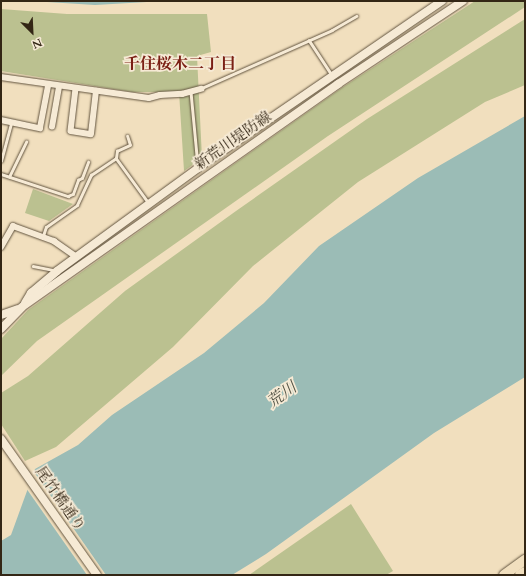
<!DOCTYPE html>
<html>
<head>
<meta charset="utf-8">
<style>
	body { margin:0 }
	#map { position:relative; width:526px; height:576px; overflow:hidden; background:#f1dfbe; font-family:Cardo,"Noto Serif JP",serif }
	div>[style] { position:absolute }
	.green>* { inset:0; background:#bbc190 }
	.water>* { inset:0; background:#9bbcb6 }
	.pier>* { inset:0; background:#f1dfbe }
	.roads { filter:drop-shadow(0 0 1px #62543f) drop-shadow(0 0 1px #62543f) }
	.service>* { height:2.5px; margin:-1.25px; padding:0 1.25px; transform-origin:1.25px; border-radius:1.25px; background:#f6ead5 }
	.minor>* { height:5.5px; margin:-2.75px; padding:0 2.75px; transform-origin:2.75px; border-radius:2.75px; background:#f6ead5 }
	.secondary>* { height:8px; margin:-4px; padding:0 4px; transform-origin:4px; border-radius:4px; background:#f6ead5 }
	.motorway>* { height:10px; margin:-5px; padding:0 5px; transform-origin:5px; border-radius:5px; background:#f1dfbe }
	span { translate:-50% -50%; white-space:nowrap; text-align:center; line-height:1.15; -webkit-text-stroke:3.5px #f6ead5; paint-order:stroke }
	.street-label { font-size:15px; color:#332615 }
	.neighbourhood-label { font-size:16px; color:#7a1f14; font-weight:700 }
	.water-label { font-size:16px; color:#525345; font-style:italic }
	.frame { position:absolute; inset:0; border:2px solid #332615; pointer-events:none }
	.north { position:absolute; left:12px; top:12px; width:40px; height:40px; -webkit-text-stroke:3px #f6ead5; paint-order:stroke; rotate:156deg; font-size:11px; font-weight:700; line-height:16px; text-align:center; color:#332615 }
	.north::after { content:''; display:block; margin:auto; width:14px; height:18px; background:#332615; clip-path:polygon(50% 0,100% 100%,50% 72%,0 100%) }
</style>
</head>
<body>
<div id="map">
	<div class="green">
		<i style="clip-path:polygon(475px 1px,525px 1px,525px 7px,328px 136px,37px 341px,1px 376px,1px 339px,28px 310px,343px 87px)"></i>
		<i style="clip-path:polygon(1px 9px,67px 14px,207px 14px,211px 52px,197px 56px,202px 158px,184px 171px,179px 92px,132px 92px,1px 71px)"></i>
		<i style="clip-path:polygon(525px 19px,525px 85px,485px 102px,358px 182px,253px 266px,173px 347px,56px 447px,25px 461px,1px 424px,1px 393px,28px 376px,125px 291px,236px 211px,367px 119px)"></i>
		<i style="clip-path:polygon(33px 189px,73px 204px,49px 221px,25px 213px)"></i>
		<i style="clip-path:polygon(351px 504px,393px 571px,386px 575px,249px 575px)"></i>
	</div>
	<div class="water">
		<i style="clip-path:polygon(31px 1px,164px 1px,95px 5px)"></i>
		<i style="clip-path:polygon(525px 116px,525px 377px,434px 433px,266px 554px,232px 575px,1px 575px,1px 541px,11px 535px,35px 469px,78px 445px,112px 415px,204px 353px,264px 303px,319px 246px,418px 178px)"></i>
	</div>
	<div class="pier">
		<i style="clip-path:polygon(32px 469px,106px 575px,87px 575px,26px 488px)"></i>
	</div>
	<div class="roads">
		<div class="service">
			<i style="left:309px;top:40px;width:42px;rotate:56.7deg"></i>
			<i style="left:202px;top:88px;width:142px;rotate:-24deg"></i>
			<i style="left:332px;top:30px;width:28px;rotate:-30deg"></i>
			<i style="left:191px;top:92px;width:74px;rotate:84.6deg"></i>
			<i style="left:116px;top:158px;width:7px;rotate:-82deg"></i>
			<i style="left:117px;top:151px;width:14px;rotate:-25deg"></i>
			<i style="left:130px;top:145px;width:9px;rotate:-108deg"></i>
			<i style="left:1px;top:161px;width:39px;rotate:-75deg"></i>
			<i style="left:1px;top:174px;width:71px;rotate:18.2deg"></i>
			<i style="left:68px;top:196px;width:5px;rotate:-22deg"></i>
			<i style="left:73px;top:194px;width:15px;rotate:-70deg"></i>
			<i style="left:78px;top:180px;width:4px;rotate:-27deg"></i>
			<i style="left:82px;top:178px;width:17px;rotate:-69deg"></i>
			<i style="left:9px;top:177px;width:39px;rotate:-64deg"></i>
			<i style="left:43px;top:236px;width:9px;rotate:-72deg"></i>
			<i style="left:46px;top:227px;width:38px;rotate:-35deg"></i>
			<i style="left:77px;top:205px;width:33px;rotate:-65deg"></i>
			<i style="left:91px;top:175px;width:30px;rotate:-34deg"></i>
			<i style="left:116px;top:158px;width:54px;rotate:54deg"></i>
			<i style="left:33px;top:266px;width:21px;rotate:11deg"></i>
		</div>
		<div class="minor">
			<i style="left:1px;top:77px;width:149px;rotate:8.1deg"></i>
			<i style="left:149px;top:98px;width:11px;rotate:-15deg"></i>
			<i style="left:160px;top:95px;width:22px;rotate:-3deg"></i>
			<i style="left:182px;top:94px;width:20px;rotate:-15deg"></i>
			<i style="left:76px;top:89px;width:42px;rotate:96.8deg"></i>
			<i style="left:71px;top:131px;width:20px;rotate:9deg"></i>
			<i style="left:91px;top:134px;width:43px;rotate:-83.4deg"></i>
			<i style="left:1px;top:120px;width:40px;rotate:12deg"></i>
			<i style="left:40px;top:128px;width:43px;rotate:-79.2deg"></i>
			<i style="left:52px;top:127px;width:41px;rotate:-80.1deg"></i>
			<i style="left:1px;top:247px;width:24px;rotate:-60deg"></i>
			<i style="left:13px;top:226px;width:44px;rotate:20.1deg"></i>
			<i style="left:54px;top:241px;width:28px;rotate:35deg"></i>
		</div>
		<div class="secondary">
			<i style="left:25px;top:303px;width:12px;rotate:-59deg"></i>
			<i style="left:31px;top:293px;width:34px;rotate:-40deg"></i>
			<i style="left:57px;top:271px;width:175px;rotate:-36.1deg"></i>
			<i style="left:198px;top:168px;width:296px;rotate:-34.4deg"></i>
			<i style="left:1px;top:315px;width:18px;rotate:-19deg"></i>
			<i style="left:1px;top:329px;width:30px;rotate:-46deg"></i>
			<i style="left:22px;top:307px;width:387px;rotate:-35.2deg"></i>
			<i style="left:338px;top:84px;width:150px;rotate:-33.6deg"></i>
			<i style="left:1px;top:439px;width:166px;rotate:54.8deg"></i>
		</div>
		<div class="motorway">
			<i style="left:504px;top:575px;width:26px;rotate:-36deg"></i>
			<i style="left:520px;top:575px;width:6px;rotate:-31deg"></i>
		</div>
	</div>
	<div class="street-label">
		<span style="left:233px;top:141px;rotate:-35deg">新荒川堤防線</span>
		<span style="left:60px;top:499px;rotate:55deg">尾竹橋通り</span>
	</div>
	<div class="neighbourhood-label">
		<span style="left:180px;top:64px">千住桜木二丁目</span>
	</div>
	<div class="water-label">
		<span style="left:282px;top:395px;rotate:-36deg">荒川</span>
	</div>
	<div class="frame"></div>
	<div class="north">N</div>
</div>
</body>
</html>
